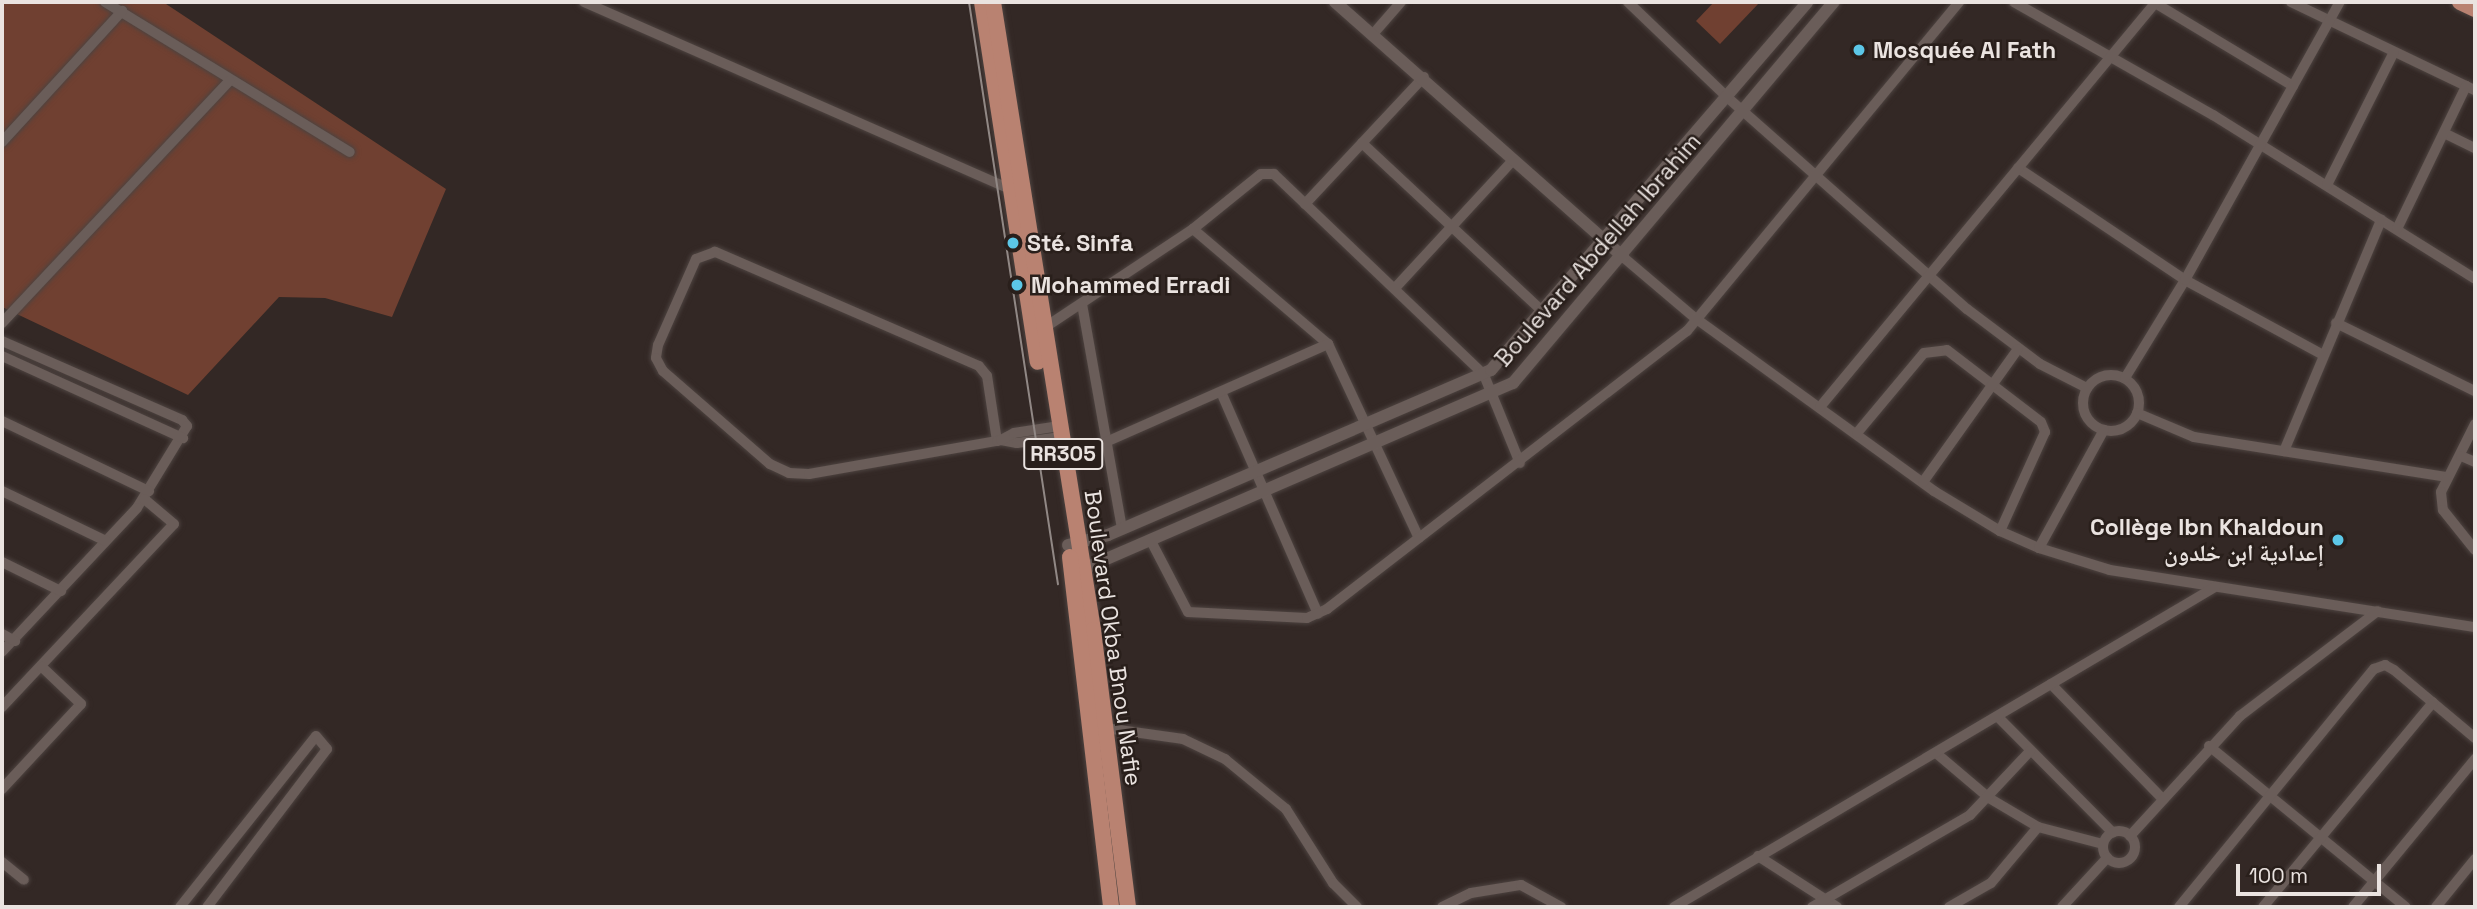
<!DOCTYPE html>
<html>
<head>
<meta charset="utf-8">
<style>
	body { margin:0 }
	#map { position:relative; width:2477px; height:909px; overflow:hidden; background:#332825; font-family:"Space Grotesk","Noto Naskh Arabic",sans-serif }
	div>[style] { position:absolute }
	.green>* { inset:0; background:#704031 }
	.roads { filter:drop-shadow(0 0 2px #4d4340) drop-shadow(0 0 2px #4d4340) }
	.minor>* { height:10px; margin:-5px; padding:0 5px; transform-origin:5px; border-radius:5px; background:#6a5d59 }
	.minor>.ring { margin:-5px; padding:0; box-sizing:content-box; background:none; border:10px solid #6a5d59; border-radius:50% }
	.tertiary>* { height:12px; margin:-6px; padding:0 6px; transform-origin:6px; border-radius:6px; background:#6a5d59 }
	.primary>* { height:16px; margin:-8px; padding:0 8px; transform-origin:8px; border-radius:8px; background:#b98271 }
	.tram>* { height:2px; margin:-1px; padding:0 1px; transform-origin:1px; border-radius:1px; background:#918885 }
	.dots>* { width:19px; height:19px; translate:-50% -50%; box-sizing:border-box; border:4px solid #291f1b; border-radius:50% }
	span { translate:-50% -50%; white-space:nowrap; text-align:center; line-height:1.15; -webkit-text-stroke:5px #291f1b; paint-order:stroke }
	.shield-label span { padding:2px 5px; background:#291f1b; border:2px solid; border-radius:5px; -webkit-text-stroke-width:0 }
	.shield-label { font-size:21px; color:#eae3e0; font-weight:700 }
	.poi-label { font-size:23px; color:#eae3e0; font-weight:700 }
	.left { translate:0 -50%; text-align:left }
	.right { translate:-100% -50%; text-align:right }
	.street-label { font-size:23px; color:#eae3e0 }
	.frame { position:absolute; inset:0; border:4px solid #eae3e0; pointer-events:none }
	.scale { position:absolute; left:2236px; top:864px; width:145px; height:32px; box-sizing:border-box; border:4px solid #eae3e0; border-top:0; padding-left:9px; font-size:21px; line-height:24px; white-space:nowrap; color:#eae3e0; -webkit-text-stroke:5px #291f1b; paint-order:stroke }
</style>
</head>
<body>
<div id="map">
	<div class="green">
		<i style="clip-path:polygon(2px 2px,163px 2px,446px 189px,392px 317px,325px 298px,279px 297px,188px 395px,2px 307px)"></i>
		<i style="clip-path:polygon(1714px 2px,1760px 2px,1720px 44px,1696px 21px)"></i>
	</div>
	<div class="roads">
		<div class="minor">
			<i style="left:105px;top:2px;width:287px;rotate:31.5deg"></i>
			<i style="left:584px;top:2px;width:472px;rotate:23.7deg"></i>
			<i style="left:1628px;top:2px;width:137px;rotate:43.8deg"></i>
			<i style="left:1727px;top:97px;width:320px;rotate:41.5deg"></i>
			<i style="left:1967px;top:309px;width:91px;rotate:37deg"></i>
			<i style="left:2040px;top:364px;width:53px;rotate:27.1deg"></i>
			<i style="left:2014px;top:2px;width:229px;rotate:29.6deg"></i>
			<i style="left:2213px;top:115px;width:309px;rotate:32deg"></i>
			<i style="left:2291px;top:2px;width:204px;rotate:25.6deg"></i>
			<i style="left:2155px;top:3px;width:161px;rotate:31deg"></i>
			<i style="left:1374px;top:33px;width:41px;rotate:-48.9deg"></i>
			<i style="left:2444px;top:133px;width:34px;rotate:26deg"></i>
			<i style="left:2px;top:142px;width:178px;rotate:-47.5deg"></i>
			<i style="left:1362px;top:143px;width:248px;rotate:43deg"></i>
			<i style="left:2018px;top:168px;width:201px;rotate:33.8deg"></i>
			<i style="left:2185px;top:280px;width:157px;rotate:28.5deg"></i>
			<i style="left:2327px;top:185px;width:149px;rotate:-63.3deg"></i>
			<i style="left:1305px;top:204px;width:174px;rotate:-46.9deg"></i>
			<i style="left:1193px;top:229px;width:177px;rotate:40.4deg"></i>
			<i style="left:1328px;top:344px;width:214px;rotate:64.9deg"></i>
			<i style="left:2397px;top:229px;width:159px;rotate:-64.2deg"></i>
			<i style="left:1623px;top:257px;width:94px;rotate:40.3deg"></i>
			<i style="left:1695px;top:318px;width:295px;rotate:35.9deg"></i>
			<i style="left:1934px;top:491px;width:77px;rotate:31.2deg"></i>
			<i style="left:2000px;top:531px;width:43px;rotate:23.6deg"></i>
			<i style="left:2039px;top:548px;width:74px;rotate:17.2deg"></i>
			<i style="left:2110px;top:570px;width:369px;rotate:8.9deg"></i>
			<i style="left:1396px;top:287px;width:173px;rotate:-47.3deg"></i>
			<i style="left:1082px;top:304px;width:229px;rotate:79.9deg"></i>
			<i style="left:2px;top:323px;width:332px;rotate:-46.8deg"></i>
			<i style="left:2336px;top:323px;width:155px;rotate:26.1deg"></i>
			<i style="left:1044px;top:328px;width:179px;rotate:-33.6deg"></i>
			<i style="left:1193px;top:229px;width:87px;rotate:-39deg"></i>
			<i style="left:1261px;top:174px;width:13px"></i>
			<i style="left:1274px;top:174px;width:291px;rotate:43.7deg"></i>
			<i style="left:1484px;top:375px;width:95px;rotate:67.8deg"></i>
			<i style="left:2px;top:341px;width:197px;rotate:23.7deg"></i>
			<i style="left:182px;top:420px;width:8px;rotate:50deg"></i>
			<i style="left:187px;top:426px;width:96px;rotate:121.4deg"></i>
			<i style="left:137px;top:508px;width:197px;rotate:133.2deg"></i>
			<i style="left:2px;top:356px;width:199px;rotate:24.4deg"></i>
			<i class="ring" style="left:2083px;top:375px;width:46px;height:46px"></i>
			<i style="left:2125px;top:378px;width:115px;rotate:-58.5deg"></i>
			<i style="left:2185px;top:280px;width:318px;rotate:-60.9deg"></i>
			<i style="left:1221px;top:392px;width:242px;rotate:66.4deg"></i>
			<i style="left:1820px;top:407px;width:526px;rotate:-50.32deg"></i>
			<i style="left:2137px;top:413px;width:62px;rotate:22.8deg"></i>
			<i style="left:2194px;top:437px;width:255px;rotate:9deg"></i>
			<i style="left:2px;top:421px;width:163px;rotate:25.5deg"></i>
			<i style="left:2475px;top:424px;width:76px;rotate:116.6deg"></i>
			<i style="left:2441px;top:492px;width:18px;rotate:84deg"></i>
			<i style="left:2443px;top:510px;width:51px;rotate:51.3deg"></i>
			<i style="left:1857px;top:433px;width:104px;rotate:-50.1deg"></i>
			<i style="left:1924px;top:353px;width:23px;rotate:-7deg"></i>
			<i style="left:1947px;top:350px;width:118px;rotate:37.5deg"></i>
			<i style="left:2041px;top:422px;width:11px;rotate:68deg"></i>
			<i style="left:2045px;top:432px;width:109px;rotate:114.4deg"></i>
			<i style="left:1001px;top:440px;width:16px;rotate:11deg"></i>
			<i style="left:1017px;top:443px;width:44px;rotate:-7.8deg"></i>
			<i style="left:997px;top:441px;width:66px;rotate:-98.7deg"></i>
			<i style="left:987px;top:376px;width:13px;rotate:-129deg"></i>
			<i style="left:979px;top:366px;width:288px;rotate:-156.6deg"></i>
			<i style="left:715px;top:252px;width:20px;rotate:160deg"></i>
			<i style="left:696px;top:259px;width:94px;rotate:113.8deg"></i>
			<i style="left:658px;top:345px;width:13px;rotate:99deg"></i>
			<i style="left:656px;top:358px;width:15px;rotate:62deg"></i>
			<i style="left:663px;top:371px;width:142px;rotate:41deg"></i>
			<i style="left:770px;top:464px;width:21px;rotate:25deg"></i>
			<i style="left:789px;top:473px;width:20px;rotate:3deg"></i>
			<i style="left:809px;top:474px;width:191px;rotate:-10deg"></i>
			<i style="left:997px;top:441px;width:4px;rotate:-14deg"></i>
			<i style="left:1001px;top:440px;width:15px;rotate:-28deg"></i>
			<i style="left:1014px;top:433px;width:46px;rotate:-8.8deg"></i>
			<i style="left:1106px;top:442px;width:243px;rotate:-23.8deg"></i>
			<i style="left:2284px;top:451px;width:251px;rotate:-67.2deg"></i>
			<i style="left:2461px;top:456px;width:15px;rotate:23deg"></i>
			<i style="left:1923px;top:482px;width:163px;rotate:-54.5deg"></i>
			<i style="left:2px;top:491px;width:115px;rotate:25.7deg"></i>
			<i style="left:1151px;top:541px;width:80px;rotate:62.5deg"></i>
			<i style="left:1188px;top:612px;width:119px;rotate:2.9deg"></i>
			<i style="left:1307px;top:618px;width:22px;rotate:-24deg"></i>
			<i style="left:1327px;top:609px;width:455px;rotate:-37.7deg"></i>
			<i style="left:1687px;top:331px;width:427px;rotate:-50.4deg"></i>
			<i style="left:2039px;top:548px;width:135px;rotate:-61.2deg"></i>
			<i style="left:2px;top:562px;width:66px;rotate:26.2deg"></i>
			<i style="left:2px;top:634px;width:15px;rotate:28deg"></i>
			<i style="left:2051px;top:684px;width:161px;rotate:45.8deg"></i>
			<i style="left:2px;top:707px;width:251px;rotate:-46.8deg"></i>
			<i style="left:174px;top:524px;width:39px;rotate:-140deg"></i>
			<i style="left:1998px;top:717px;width:163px;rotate:45.2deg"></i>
			<i style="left:1105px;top:728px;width:79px;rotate:8deg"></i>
			<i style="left:1183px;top:739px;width:47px;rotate:25.5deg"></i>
			<i style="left:1225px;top:759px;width:79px;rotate:39.3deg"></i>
			<i style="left:1286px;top:809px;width:88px;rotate:57.6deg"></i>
			<i style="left:1333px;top:883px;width:34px;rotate:45deg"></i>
			<i style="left:2209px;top:746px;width:254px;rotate:39.3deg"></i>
			<i style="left:1936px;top:753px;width:70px;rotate:40.3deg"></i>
			<i style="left:1989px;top:798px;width:57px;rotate:30.6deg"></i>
			<i style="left:2038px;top:827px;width:67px;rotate:14.7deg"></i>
			<i style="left:2px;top:789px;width:116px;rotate:-47.1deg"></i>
			<i style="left:81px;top:704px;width:54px;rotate:-136.5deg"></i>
			<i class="ring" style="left:2103px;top:831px;width:22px;height:22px"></i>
			<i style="left:2130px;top:836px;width:163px;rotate:-47.5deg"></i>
			<i style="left:2240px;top:716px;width:173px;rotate:-37.3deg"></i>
			<i style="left:1758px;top:856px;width:94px;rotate:32.8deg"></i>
			<i style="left:2px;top:862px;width:28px;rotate:39deg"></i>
			<i style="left:180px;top:907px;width:218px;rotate:-51.5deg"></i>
			<i style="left:316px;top:736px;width:17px;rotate:50deg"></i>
			<i style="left:327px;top:749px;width:198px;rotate:127.2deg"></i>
			<i style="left:1442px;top:907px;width:32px;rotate:-26deg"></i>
			<i style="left:1471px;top:893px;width:51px;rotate:-9.1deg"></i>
			<i style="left:1521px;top:885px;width:46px;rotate:28.8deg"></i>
			<i style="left:1674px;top:907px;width:629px;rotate:-30.6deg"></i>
			<i style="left:1812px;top:907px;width:183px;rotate:-30.2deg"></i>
			<i style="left:1970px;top:815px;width:88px;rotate:-46.8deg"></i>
			<i style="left:1949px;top:907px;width:48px;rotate:-29.7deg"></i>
			<i style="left:1991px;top:883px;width:73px;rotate:-50deg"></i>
			<i style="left:2062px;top:907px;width:67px;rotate:-47.4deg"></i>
			<i style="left:2179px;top:907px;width:308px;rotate:-50.7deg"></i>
			<i style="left:2374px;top:669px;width:12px;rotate:-20deg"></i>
			<i style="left:2385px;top:665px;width:10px;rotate:29deg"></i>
			<i style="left:2394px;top:670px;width:106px;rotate:40deg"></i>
			<i style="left:2263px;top:907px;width:266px;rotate:-50.3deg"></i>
			<i style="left:2353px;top:907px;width:192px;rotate:-50.5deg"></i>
			<i style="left:2436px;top:907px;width:62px;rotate:-50.9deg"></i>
		</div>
		<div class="tertiary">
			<i style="left:1335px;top:2px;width:385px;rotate:41.5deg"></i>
			<i style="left:1068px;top:545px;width:41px;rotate:-14deg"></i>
			<i style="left:1108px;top:535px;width:417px;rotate:-23.3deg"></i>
			<i style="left:1491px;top:370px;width:485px;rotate:-49.3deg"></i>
			<i style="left:1076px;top:572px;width:476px;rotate:-23.4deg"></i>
			<i style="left:1513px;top:383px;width:498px;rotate:-49.9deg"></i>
		</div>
		<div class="primary">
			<i style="left:982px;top:2px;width:364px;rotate:81.2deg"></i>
			<i style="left:993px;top:2px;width:636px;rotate:80.95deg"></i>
			<i style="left:1093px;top:630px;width:279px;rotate:82.8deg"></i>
			<i style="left:2460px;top:2px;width:17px;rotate:25deg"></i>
			<i style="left:1070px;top:557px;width:352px;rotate:83.3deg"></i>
		</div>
	</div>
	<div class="tram">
		<i style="left:969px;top:2px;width:589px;rotate:81.31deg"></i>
	</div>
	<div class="dots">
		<i style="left:1859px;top:50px;background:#5cc7e7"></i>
		<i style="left:1013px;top:243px;background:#5cc7e7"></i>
		<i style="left:1017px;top:285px;background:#5cc7e7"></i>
		<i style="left:2338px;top:540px;background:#5cc7e7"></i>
	</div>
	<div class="shield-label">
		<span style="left:1063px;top:454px">RR305</span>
	</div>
	<div class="poi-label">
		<span class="left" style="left:1873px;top:50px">Mosquée Al Fath</span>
		<span class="left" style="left:1027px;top:243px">Sté. Sinfa</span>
		<span class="left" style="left:1031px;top:285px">Mohammed Erradi</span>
		<span class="right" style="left:2324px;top:540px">Collège Ibn Khaldoun<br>إعدادية ابن خلدون</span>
	</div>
	<div class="street-label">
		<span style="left:1598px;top:250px;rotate:-49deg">Boulevard Abdellah Ibrahim</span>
		<span style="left:1113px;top:638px;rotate:82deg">Boulevard Okba Bnou Nafie</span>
	</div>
	<div class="frame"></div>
	<div class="scale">100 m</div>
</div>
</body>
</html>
